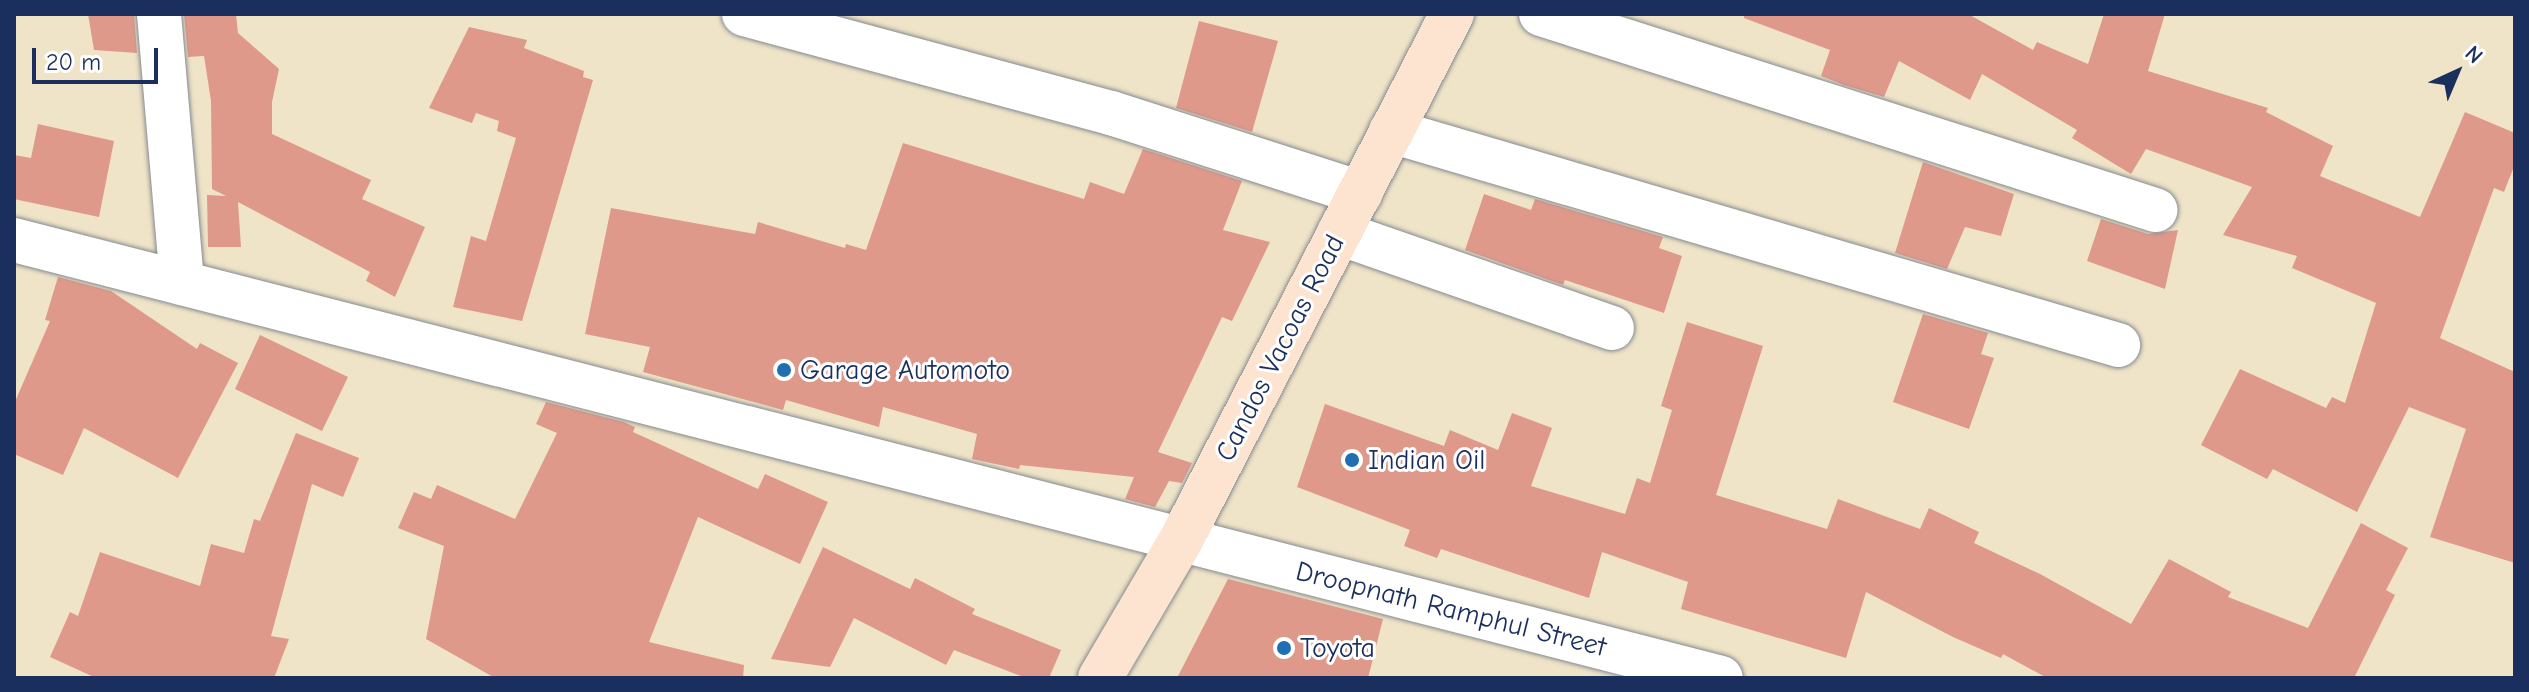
<!DOCTYPE html>
<html>
<head>
<meta charset="utf-8">
<style>
	body { margin:0 }
	#map { position:relative; width:2529px; height:692px; overflow:hidden; background:#efe4c7; font-family:"Comic Neue",sans-serif }
	div>[style] { position:absolute }
	.building>* { inset:0; background:#df998b }
	.roads { filter:drop-shadow(0 0 2px #858a92) drop-shadow(0 0 2px #858a92) }
	.street>* { height:44px; margin:-22px; padding:0 22px; transform-origin:22px; border-radius:22px; background:#fff }
	.secondary>* { height:44px; margin:-22px; padding:0 22px; transform-origin:22px; border-radius:22px; background:#fde4d0 }
	.dots>* { width:22px; height:22px; translate:-50% -50%; box-sizing:border-box; border:4px solid #fff; border-radius:50% }
	span { translate:-50% -50%; white-space:nowrap; text-align:center; line-height:1.15; -webkit-text-stroke:6px #fff; paint-order:stroke }
	.street-label { font-size:28px; color:#1b2f5e }
	.poi-label { font-size:28px; color:#1b2f5e }
	.left { translate:0 -50%; text-align:left }
	.frame { position:absolute; inset:0; border:16px solid #1b2f5e; pointer-events:none }
	.north { position:absolute; left:2417px; top:32px; width:80px; height:80px; -webkit-text-stroke:6px #fff; paint-order:stroke; rotate:44deg; font-size:22px; font-weight:700; line-height:32px; text-align:center; color:#1b2f5e }
	.north::after { content:''; display:block; margin:auto; width:28px; height:36px; background:#1b2f5e; clip-path:polygon(50% 0,100% 100%,50% 72%,0 100%) }
	.scale { position:absolute; left:32px; top:48px; width:126px; height:36px; box-sizing:border-box; border:4px solid #1b2f5e; border-top:0; padding-left:10px; font-size:24px; line-height:28px; white-space:nowrap; color:#1b2f5e; -webkit-text-stroke:6px #fff; paint-order:stroke }
</style>
</head>
<body>
<div id="map">
	<div class="building">
		<i style="clip-path:polygon(88px 14px,134px 14px,137px 53px,94px 50px)"></i>
		<i style="clip-path:polygon(184px 14px,236px 14px,238px 33px,279px 69px,272px 102px,272px 134px,371px 180px,362px 199px,425px 227px,395px 297px,366px 281px,370px 272px,238px 202px,241px 247px,208px 247px,207px 195px,226px 196px,212px 189px,211px 101px,204px 56px,188px 57px)"></i>
		<i style="clip-path:polygon(1744px 14px,1968px 14px,2033px 50px,2037px 42px,2088px 64px,2104px 14px,2165px 14px,2148px 71px,2268px 108px,2266px 112px,2333px 146px,2320px 176px,2420px 217px,2465px 112px,2515px 133px,2515px 164px,2504px 192px,2494px 188px,2440px 338px,2515px 372px,2515px 563px,2430px 537px,2466px 429px,2409px 407px,2357px 512px,2273px 469px,2267px 479px,2201px 445px,2240px 369px,2326px 408px,2332px 397px,2345px 403px,2376px 303px,2292px 268px,2297px 256px,2223px 235px,2252px 187px,2146px 149px,2131px 174px,2072px 138px,2077px 130px,1982px 74px,1970px 100px,1899px 61px,1884px 97px,1844px 85px,1821px 76px,1830px 50px,1744px 18px)"></i>
		<i style="clip-path:polygon(1199px 21px,1278px 41px,1252px 132px,1176px 108px)"></i>
		<i style="clip-path:polygon(469px 27px,527px 40px,524px 48px,584px 71px,583px 77px,593px 80px,522px 321px,453px 307px,471px 236px,486px 241px,516px 138px,497px 131px,499px 121px,476px 113px,472px 123px,429px 108px)"></i>
		<i style="clip-path:polygon(38px 124px,114px 141px,99px 217px,14px 199px,14px 155px,31px 158px)"></i>
		<i style="clip-path:polygon(903px 143px,1084px 199px,1090px 182px,1124px 194px,1143px 149px,1242px 181px,1223px 230px,1270px 242px,1232px 321px,1222px 317px,1158px 452px,1192px 463px,1182px 483px,1169px 481px,1155px 507px,1125px 499px,1134px 477px,1020px 465px,1019px 469px,972px 459px,977px 434px,883px 407px,879px 427px,786px 400px,783px 410px,643px 372px,650px 347px,585px 334px,611px 208px,755px 234px,758px 222px,845px 248px,846px 244px,866px 250px)"></i>
		<i style="clip-path:polygon(1923px 162px,2014px 194px,2001px 236px,1965px 227px,1947px 269px,1895px 253px)"></i>
		<i style="clip-path:polygon(1484px 194px,1531px 210px,1535px 199px,1663px 237px,1659px 248px,1682px 256px,1664px 313px,1565px 280px,1563px 285px,1465px 250px)"></i>
		<i style="clip-path:polygon(2101px 219px,2148px 234px,2178px 230px,2165px 289px,2087px 261px)"></i>
		<i style="clip-path:polygon(58px 277px,111px 291px,197px 349px,200px 343px,238px 363px,178px 478px,84px 428px,63px 475px,14px 454px,14px 404px,50px 321px,45px 320px)"></i>
		<i style="clip-path:polygon(1923px 314px,1988px 333px,1981px 354px,1994px 358px,1969px 429px,1893px 402px)"></i>
		<i style="clip-path:polygon(1687px 322px,1763px 346px,1716px 495px,1827px 529px,1838px 499px,1920px 529px,1929px 508px,1979px 532px,1974px 543px,2040px 574px,2131px 624px,2169px 559px,2231px 592px,2228px 597px,2308px 628px,2361px 523px,2408px 548px,2386px 590px,2395px 595px,2354px 678px,2047px 678px,2003px 654px,2001px 658px,1953px 637px,1866px 592px,1846px 658px,1681px 609px,1688px 582px,1602px 552px,1589px 598px,1441px 549px,1437px 558px,1404px 546px,1410px 530px,1297px 487px,1325px 404px,1444px 446px,1450px 430px,1498px 450px,1512px 413px,1552px 428px,1531px 486px,1625px 514px,1637px 478px,1650px 483px,1672px 410px,1661px 406px)"></i>
		<i style="clip-path:polygon(260px 335px,348px 377px,322px 431px,235px 389px)"></i>
		<i style="clip-path:polygon(546px 402px,624px 422px,635px 427px,633px 432px,758px 489px,765px 474px,828px 502px,800px 564px,698px 517px,649px 642px,744px 665px,743px 678px,495px 678px,426px 639px,444px 546px,398px 528px,414px 492px,431px 499px,437px 485px,515px 519px,557px 433px,536px 424px)"></i>
		<i style="clip-path:polygon(296px 433px,359px 458px,343px 497px,312px 484px,271px 636px,289px 639px,274px 678px,96px 678px,50px 657px,70px 612px,78px 616px,100px 552px,200px 586px,211px 544px,244px 553px,254px 519px,260px 521px)"></i>
		<i style="clip-path:polygon(823px 547px,910px 589px,915px 578px,975px 609px,972px 614px,1061px 650px,1049px 678px,1026px 678px,954px 650px,946px 665px,854px 618px,830px 667px,771px 659px)"></i>
		<i style="clip-path:polygon(1228px 579px,1383px 619px,1368px 678px,1177px 678px)"></i>
	</div>
	<div class="roads">
		<div class="street">
			<i style="left:159px;top:14px;width:270px;rotate:85.1deg"></i>
			<i style="left:744px;top:14px;width:380px;rotate:15.1deg"></i>
			<i style="left:1111px;top:113px;width:262px;rotate:17.8deg"></i>
			<i style="left:1541px;top:14px;width:645px;rotate:17.7deg"></i>
			<i style="left:1391px;top:131px;width:758px;rotate:16.4deg"></i>
			<i style="left:1339px;top:233px;width:289px;rotate:19.2deg"></i>
			<i style="left:14px;top:240px;width:1762px;rotate:14.39deg"></i>
		</div>
		<div class="secondary">
			<i style="left:1100px;top:678px;width:160px;rotate:-59.6deg"></i>
			<i style="left:1181px;top:540px;width:592px;rotate:-62.74deg"></i>
		</div>
	</div>
	<div class="dots">
		<i style="left:784px;top:370px;background:#1f6fb2"></i>
		<i style="left:1352px;top:460px;background:#1f6fb2"></i>
		<i style="left:1284px;top:648px;background:#1f6fb2"></i>
	</div>
	<div class="street-label">
		<span style="left:1280px;top:348px;rotate:-63deg">Candos Vacoas Road</span>
		<span style="left:1451px;top:609px;rotate:14deg">Droopnath Ramphul Street</span>
	</div>
	<div class="poi-label">
		<span class="left" style="left:800px;top:370px">Garage Automoto</span>
		<span class="left" style="left:1368px;top:460px">Indian Oil</span>
		<span class="left" style="left:1300px;top:648px">Toyota</span>
	</div>
	<div class="frame"></div>
	<div class="north">N</div>
	<div class="scale">20 m</div>
</div>
</body>
</html>
